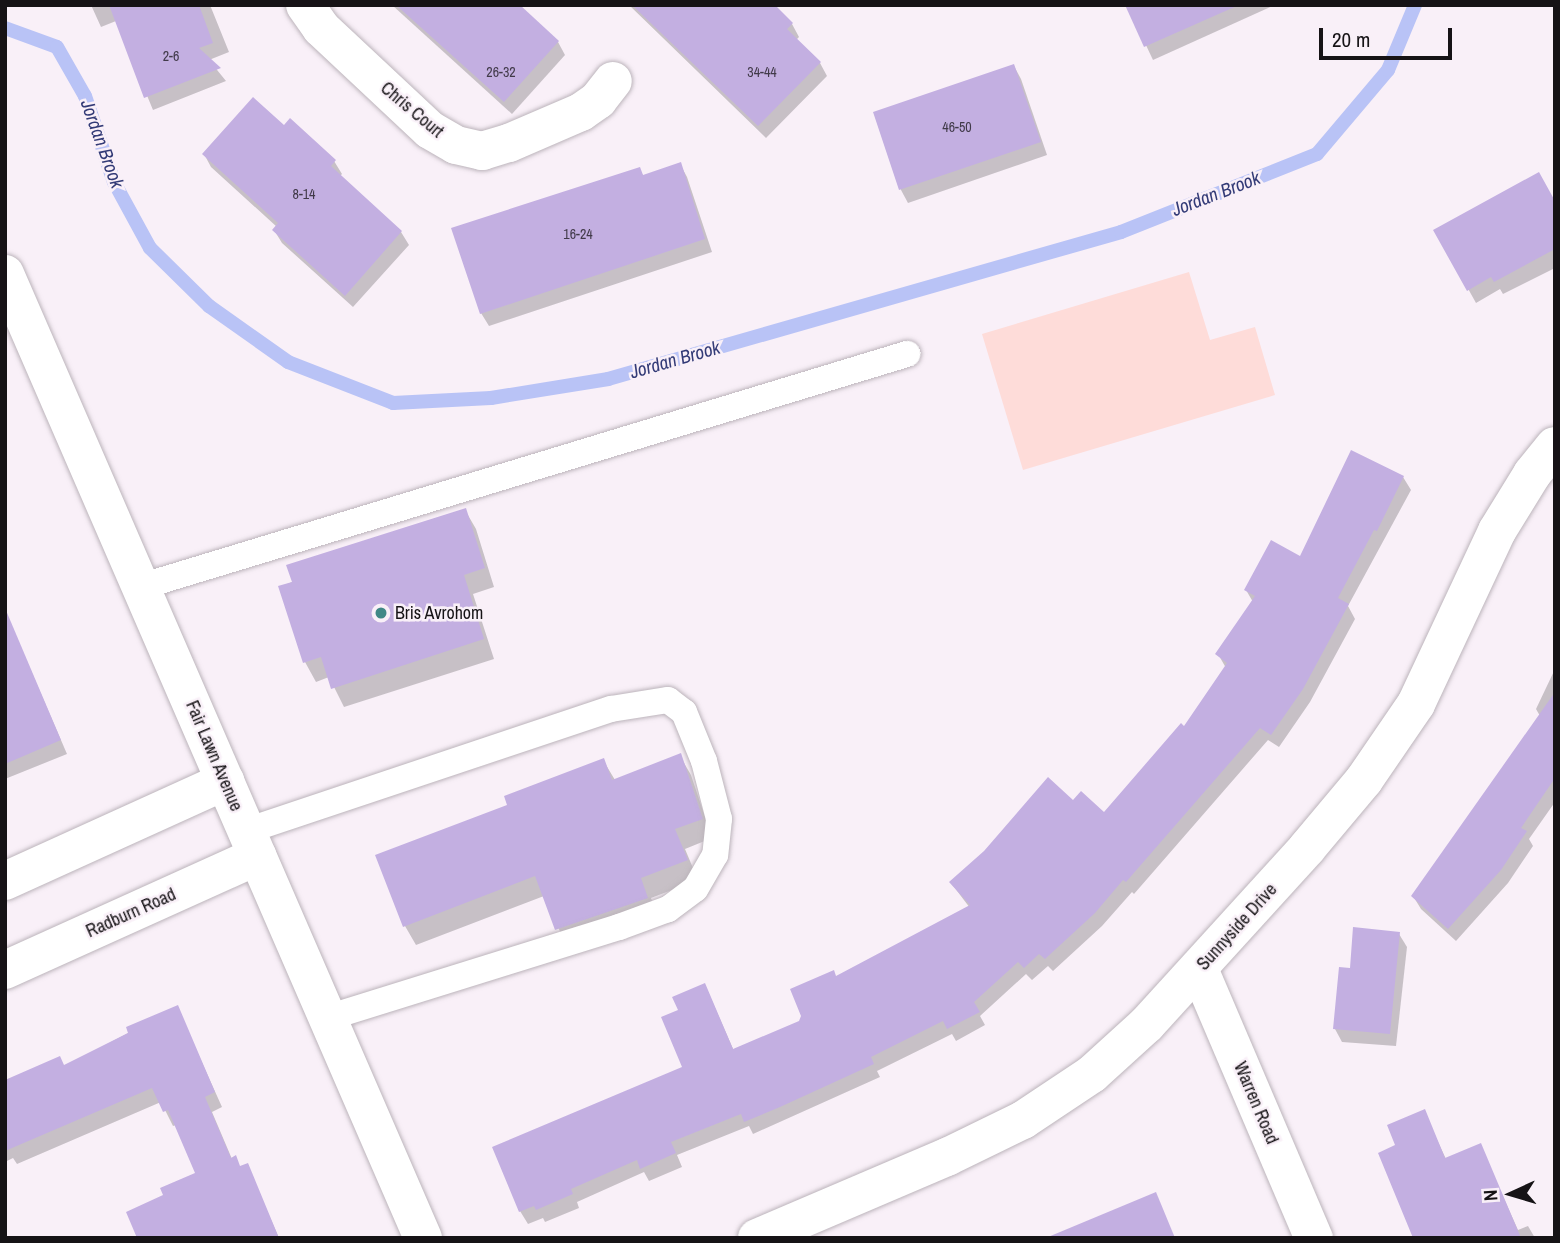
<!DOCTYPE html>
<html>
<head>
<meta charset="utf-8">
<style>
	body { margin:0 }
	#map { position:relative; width:1560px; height:1243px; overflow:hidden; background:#f9f0f8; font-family:"Archivo Narrow",sans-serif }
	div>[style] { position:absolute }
	.green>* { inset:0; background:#fedcd9 }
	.shadow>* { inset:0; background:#0003 }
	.stream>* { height:14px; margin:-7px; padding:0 7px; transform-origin:7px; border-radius:7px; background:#b9c3f6 }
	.building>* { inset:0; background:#c3afe1 }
	.roads { filter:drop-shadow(0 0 2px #bcb4bb) drop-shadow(0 0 2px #bcb4bb) }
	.lane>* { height:26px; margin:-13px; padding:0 13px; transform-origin:13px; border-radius:13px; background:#fff }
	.street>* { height:38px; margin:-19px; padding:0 19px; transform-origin:19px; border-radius:19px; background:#fff }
	.secondary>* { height:38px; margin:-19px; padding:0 19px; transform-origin:19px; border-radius:19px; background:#fff }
	.dots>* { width:19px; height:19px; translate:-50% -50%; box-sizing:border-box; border:4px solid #f9f0f8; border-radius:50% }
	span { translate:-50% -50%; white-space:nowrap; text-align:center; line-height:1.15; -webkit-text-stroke:5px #f9f0f8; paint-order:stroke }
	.number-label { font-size:14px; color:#413a49 }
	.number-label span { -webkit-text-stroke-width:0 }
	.street-label { font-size:18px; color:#161316 }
	.poi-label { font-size:18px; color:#161316 }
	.left { translate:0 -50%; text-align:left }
	.water-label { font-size:19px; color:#333b77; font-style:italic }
	.frame { position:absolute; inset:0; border:7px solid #161316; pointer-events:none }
	.north { position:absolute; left:1476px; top:1159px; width:70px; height:70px; -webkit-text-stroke:5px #f9f0f8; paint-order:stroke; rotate:266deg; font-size:19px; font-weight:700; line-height:28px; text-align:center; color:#161316 }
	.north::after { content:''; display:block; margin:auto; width:24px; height:32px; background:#161316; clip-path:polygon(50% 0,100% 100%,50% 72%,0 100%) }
	.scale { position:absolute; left:1319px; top:28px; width:133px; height:32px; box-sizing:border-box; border:4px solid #161316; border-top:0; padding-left:9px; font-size:21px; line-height:24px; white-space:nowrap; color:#161316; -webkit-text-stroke:5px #f9f0f8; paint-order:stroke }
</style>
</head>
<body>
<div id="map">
	<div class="green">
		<i style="clip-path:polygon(1189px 272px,1210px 340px,1255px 327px,1275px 395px,1023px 470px,982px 334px)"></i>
	</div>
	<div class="shadow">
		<i style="clip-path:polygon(91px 5px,210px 5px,229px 52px,209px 60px,226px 81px,153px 110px,116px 21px,101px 27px)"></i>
		<i style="clip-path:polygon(392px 5px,517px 5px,558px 42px,565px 55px,512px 114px)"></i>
		<i style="clip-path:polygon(629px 5px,772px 5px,792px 24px,799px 37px,796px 40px,820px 63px,827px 76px,766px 138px)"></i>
		<i style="clip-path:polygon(1127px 5px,1275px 5px,1153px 60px)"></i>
		<i style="clip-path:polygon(1014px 66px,1021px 79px,1047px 155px,908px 203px,901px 190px,875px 113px)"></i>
		<i style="clip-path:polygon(284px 128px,334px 161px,342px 174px,340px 176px,401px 232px,409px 245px,353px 307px,282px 243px,274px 230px,277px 227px,211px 167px,204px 154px)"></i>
		<i style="clip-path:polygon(680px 164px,687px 177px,712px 252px,489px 326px,481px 313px,639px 169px,644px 177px)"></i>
		<i style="clip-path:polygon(1555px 204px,1555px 268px,1503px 294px,1500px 289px,1476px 303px,1436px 231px)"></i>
		<i style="clip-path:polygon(1403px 477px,1411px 490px,1348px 606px,1355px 619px,1310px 702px,1279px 747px,1268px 740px,1134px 894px,1132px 892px,1102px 926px,1053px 971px,1048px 966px,1032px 980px,1026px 974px,980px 1016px,985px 1025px,956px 1041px,952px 1034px,877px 1071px,880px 1077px,753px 1134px,749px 1126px,677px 1155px,682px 1167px,649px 1181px,644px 1172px,577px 1202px,579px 1208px,545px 1222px,543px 1218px,528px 1224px,520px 1211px,684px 1068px,681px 1011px,705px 985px,734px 1051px,800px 1022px,836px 978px,970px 908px,951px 883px,1073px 802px,1105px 814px,1185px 729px,1226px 668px,1218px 654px,1253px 602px,1246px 590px,1301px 558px)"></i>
		<i style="clip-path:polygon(465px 510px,476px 529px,494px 587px,473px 594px,494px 659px,344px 707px,329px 677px,316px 682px,305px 662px,280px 587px)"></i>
		<i style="clip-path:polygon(25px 657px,67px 754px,5px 779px,5px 665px)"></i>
		<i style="clip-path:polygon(1555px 669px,1555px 802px,1529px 839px,1533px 846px,1508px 883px,1456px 941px,1421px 909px,1413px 896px,1540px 716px,1536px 709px)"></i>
		<i style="clip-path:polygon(680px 756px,691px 775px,712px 838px,685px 849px,698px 880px,651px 898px,658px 918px,568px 949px,544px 896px,416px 945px,405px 926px,509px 806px,603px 760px,615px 780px)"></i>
		<i style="clip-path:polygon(1399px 934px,1407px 947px,1396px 1046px,1342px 1042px,1335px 1029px,1351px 970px)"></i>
		<i style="clip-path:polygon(177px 1007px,222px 1107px,212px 1112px,232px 1159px,241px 1168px,247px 1165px,279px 1238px,165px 1196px,197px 1174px,176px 1125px,173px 1126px,161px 1102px,17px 1164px,13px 1158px,5px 1162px,5px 1082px,64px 1067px)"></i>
		<i style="clip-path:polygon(1424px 1112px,1446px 1159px,1480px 1145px,1518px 1230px,1528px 1226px,1535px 1238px,1427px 1238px,1398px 1146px)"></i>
	</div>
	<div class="stream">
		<i style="left:5px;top:28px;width:55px;rotate:20.1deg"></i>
		<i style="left:57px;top:47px;width:56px;rotate:60.3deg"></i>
		<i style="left:85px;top:96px;width:91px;rotate:71.4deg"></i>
		<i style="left:114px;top:182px;width:75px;rotate:61.4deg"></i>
		<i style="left:150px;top:248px;width:83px;rotate:44.5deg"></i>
		<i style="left:209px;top:306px;width:97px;rotate:35.3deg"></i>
		<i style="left:288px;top:362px;width:113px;rotate:21.3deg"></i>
		<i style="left:393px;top:403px;width:98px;rotate:-2.9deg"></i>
		<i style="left:491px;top:398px;width:119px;rotate:-9.2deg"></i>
		<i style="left:608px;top:379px;width:534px;rotate:-15.99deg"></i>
		<i style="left:1121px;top:232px;width:211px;rotate:-21.7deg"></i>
		<i style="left:1317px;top:154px;width:110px;rotate:-49.8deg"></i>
		<i style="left:1388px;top:70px;width:70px;rotate:-67.4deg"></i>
	</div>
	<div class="building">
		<i style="clip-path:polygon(109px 5px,199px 5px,213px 43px,199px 48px,221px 68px,144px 98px)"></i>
		<i style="clip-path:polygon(396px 5px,520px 5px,559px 41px,504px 102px)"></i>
		<i style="clip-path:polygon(632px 5px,775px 5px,793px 23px,787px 29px,821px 62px,758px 126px)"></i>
		<i style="clip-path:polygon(1125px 5px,1239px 5px,1144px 47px)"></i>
		<i style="clip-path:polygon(1014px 64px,1041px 142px,899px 190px,873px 112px)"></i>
		<i style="clip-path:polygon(253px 97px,284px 125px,290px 118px,336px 160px,331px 166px,402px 231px,345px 296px,272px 230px,278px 223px,202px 154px)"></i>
		<i style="clip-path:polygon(681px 162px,705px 239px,480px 314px,451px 228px,640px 167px,643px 175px)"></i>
		<i style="clip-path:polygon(1539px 172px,1555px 201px,1555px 249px,1494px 282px,1491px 277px,1467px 291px,1433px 230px)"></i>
		<i style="clip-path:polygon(1351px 450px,1404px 476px,1377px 531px,1374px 530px,1338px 598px,1349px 604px,1303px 689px,1271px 735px,1260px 728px,1126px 882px,1123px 880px,1095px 913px,1045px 959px,1039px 954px,1024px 968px,1018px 962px,974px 1002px,980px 1012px,947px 1029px,943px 1021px,871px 1057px,874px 1064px,780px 1107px,744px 1122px,741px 1114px,671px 1142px,676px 1153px,640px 1169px,637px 1160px,571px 1189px,573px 1194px,536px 1210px,534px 1206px,519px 1212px,492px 1147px,682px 1067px,661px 1017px,678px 1010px,672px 997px,705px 983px,733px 1049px,799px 1021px,801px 1016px,790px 989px,834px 970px,836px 976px,970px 905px,949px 882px,984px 851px,1048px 777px,1073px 800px,1081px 791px,1104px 812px,1181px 723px,1184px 726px,1227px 663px,1215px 654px,1255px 596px,1244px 590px,1271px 540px,1300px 556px)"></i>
		<i style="clip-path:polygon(466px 508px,485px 568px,464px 575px,484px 639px,331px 689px,321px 657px,303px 663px,278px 586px,292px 582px,286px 565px)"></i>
		<i style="clip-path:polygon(5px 608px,61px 740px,5px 764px)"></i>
		<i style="clip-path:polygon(1555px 692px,1555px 778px,1521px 828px,1527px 831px,1501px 870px,1448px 929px,1411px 896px)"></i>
		<i style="clip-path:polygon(681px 753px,703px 819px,675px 829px,688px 860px,641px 878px,648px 898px,555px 930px,535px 876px,403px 927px,375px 855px,507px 805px,504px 796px,604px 758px,612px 780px)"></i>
		<i style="clip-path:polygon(1353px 927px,1400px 932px,1390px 1034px,1333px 1029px,1339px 967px,1350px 968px)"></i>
		<i style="clip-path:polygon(178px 1005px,215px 1092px,205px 1097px,231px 1158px,236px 1155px,240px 1166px,248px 1163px,279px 1238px,137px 1238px,126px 1212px,163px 1195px,160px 1188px,195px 1173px,168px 1110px,163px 1112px,152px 1088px,5px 1151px,5px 1080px,60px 1056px,64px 1065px,128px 1033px,126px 1027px)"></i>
		<i style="clip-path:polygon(1425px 1109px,1445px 1158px,1481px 1143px,1521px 1238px,1413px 1238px,1378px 1153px,1395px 1145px,1387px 1125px)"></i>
		<i style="clip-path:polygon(1156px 1192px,1175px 1238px,1048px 1238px,1048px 1237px)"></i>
	</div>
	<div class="roads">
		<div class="lane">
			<i style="left:140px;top:587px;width:802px;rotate:-16.9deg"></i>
			<i style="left:246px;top:831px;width:385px;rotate:-18.5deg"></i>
			<i style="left:611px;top:709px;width:58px;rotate:-9deg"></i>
			<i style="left:668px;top:700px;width:20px;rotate:37deg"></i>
			<i style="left:684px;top:712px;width:53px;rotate:67.8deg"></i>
			<i style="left:704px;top:761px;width:60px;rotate:75.5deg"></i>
			<i style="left:719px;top:819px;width:36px;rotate:96deg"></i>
			<i style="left:715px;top:855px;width:39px;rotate:120deg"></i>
			<i style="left:695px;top:889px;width:34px;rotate:143deg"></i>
			<i style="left:668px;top:909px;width:52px;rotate:159.8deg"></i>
			<i style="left:619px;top:927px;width:306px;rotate:162.7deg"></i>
		</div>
		<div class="street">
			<i style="left:305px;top:5px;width:28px;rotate:55deg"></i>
			<i style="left:321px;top:28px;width:149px;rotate:43.1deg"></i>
			<i style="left:430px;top:130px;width:30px;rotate:30deg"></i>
			<i style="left:456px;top:145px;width:27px;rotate:13deg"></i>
			<i style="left:482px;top:151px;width:28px;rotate:-17deg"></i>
			<i style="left:509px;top:143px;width:78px;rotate:-23.3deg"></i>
			<i style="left:581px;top:112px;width:21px;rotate:-35deg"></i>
			<i style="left:598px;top:100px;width:24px;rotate:-52deg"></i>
			<i style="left:5px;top:881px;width:242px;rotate:-24.4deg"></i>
			<i style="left:1199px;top:969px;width:293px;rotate:66.9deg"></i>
			<i style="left:5px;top:970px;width:277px;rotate:-24.3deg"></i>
			<i style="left:757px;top:1238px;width:207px;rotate:-23.1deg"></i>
			<i style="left:947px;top:1157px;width:85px;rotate:-26deg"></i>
			<i style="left:1023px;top:1120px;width:83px;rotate:-33.7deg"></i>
			<i style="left:1092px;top:1074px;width:74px;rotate:-42.3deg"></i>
			<i style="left:1147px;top:1024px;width:238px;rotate:-47.7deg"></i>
			<i style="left:1307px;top:848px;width:89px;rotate:-50deg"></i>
			<i style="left:1364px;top:780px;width:92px;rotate:-55.6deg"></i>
			<i style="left:1416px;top:704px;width:191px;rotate:-64.9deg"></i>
			<i style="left:1497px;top:531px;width:67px;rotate:-58.4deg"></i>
			<i style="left:1532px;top:474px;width:36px;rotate:-51deg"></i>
		</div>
		<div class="secondary">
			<i style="left:5px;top:274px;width:1051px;rotate:66.56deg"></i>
		</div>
	</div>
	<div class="dots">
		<i style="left:381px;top:613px;background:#408886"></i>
	</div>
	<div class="number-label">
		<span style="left:171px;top:56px">2-6</span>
		<span style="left:501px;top:72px">26-32</span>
		<span style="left:762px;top:72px">34-44</span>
		<span style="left:957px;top:127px">46-50</span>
		<span style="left:304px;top:194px">8-14</span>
		<span style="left:578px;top:234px">16-24</span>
	</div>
	<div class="street-label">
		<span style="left:412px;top:110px;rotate:40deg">Chris Court</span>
		<span style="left:214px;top:756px;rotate:67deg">Fair Lawn Avenue</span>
		<span style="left:131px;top:913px;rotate:-24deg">Radburn Road</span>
		<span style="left:1237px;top:927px;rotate:-48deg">Sunnyside Drive</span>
		<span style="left:1256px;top:1103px;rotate:67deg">Warren Road</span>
	</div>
	<div class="poi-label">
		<span class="left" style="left:395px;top:613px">Bris Avrohom</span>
	</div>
	<div class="water-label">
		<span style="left:102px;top:144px;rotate:70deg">Jordan Brook</span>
		<span style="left:1216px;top:194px;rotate:-21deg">Jordan Brook</span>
		<span style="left:675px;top:360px;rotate:-16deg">Jordan Brook</span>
	</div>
	<div class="frame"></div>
	<div class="north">N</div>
	<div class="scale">20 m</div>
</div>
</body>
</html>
